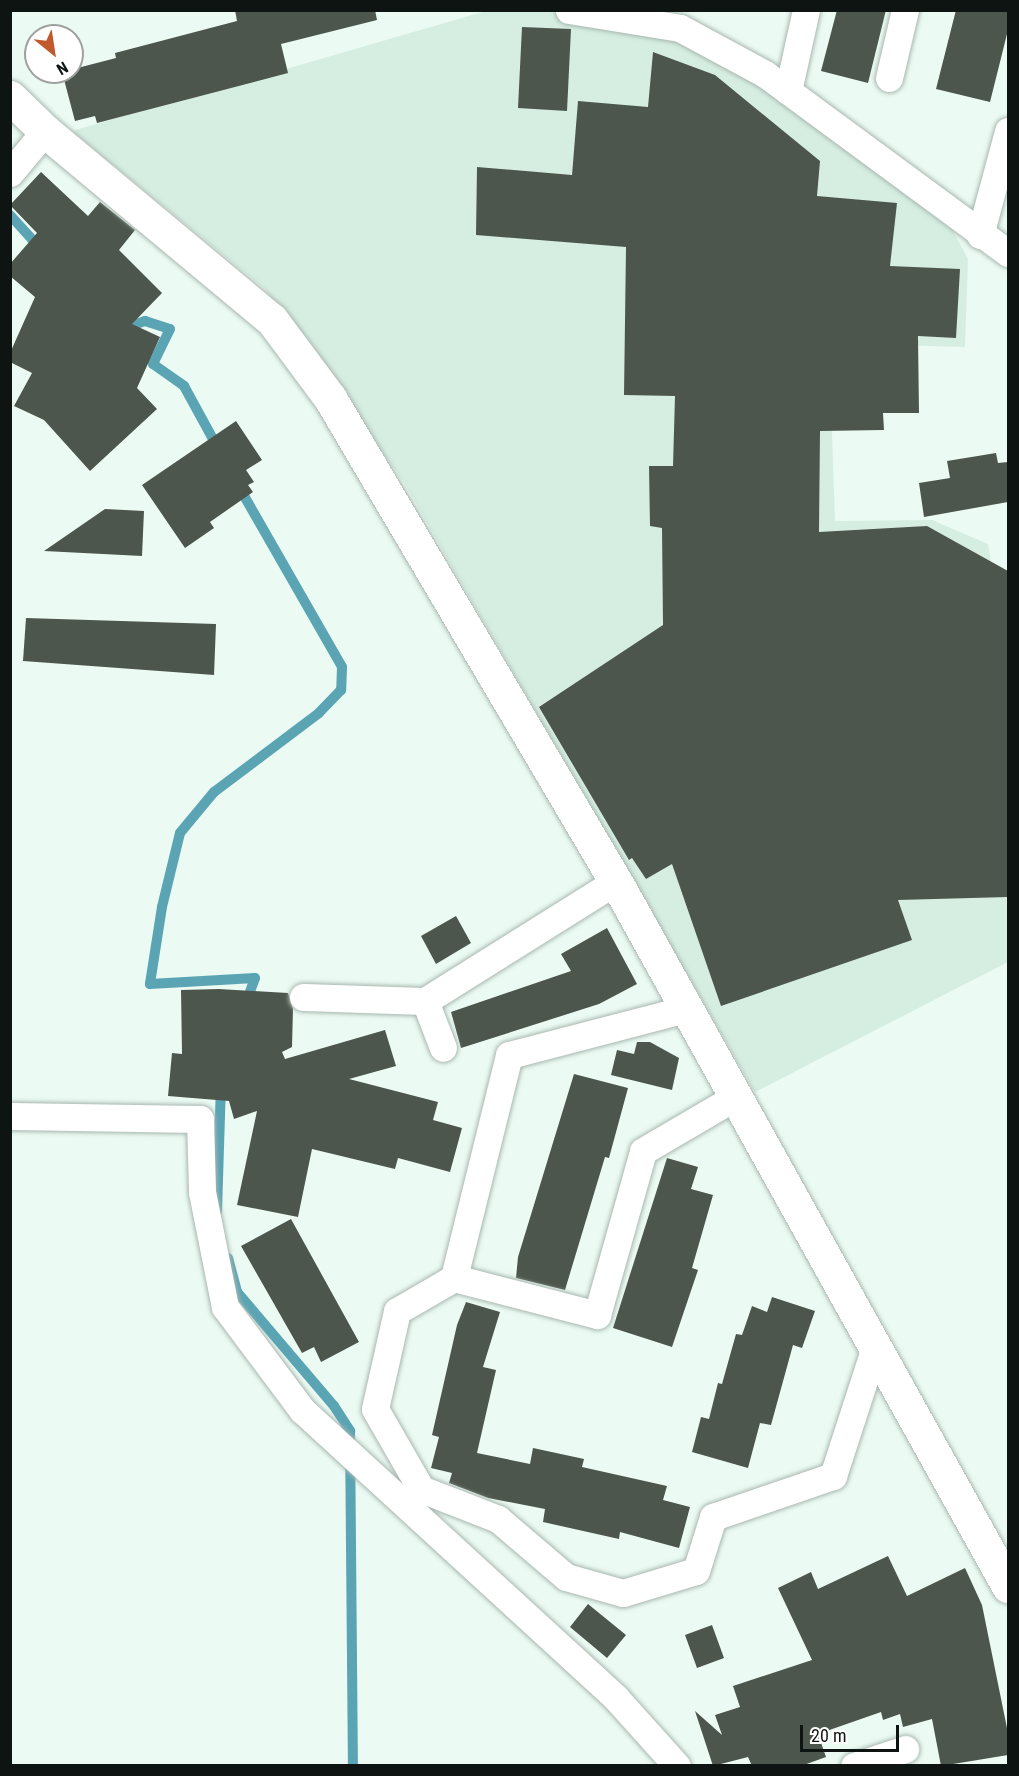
<!DOCTYPE html>
<html>
<head>
<meta charset="utf-8">
<style>
	body { margin:0 }
	#map { position:relative; width:1019px; height:1776px; overflow:hidden; background:#ebfbf3; font-family:"Roboto Condensed",sans-serif }
	div>[style] { position:absolute }
	.built>* { inset:0; background:#d6eee2 }
	.stream>* { height:10px; margin:-5px; padding:0 5px; transform-origin:5px; border-radius:5px; background:#5aa4b4 }
	.building>* { inset:0; background:#4d564c }
	.roads { filter:drop-shadow(0 0 2px #a8b7b0) drop-shadow(0 0 2px #a8b7b0) }
	.minor>* { height:27px; margin:-13.5px; padding:0 13.5px; transform-origin:13.5px; border-radius:13.5px; background:#fff }
	.tertiary>* { height:33px; margin:-16.5px; padding:0 16.5px; transform-origin:16.5px; border-radius:16.5px; background:#fff }
	span { translate:-50% -50%; white-space:nowrap; text-align:center; line-height:1.15; -webkit-text-stroke:6px #fff; paint-order:stroke }
	.frame { position:absolute; inset:0; border:12px solid #0e1411; pointer-events:none }
	.north { position:absolute; left:24px; top:24px; width:60px; height:60px; box-sizing:border-box; background:#fff; border:2px solid #9fa1a0; border-radius:50%; rotate:150deg; font-size:16px; font-weight:700; line-height:24px; text-align:center; color:#0e1411 }
	.north::after { content:''; display:block; margin:auto; width:21px; height:27px; background:#c05a2d; clip-path:polygon(50% 0,100% 100%,50% 72%,0 100%) }
	.scale { position:absolute; left:800px; top:1725px; width:99px; height:27px; box-sizing:border-box; border:3px solid #0e1411; border-top:0; padding-left:8px; font-size:18px; line-height:21px; white-space:nowrap; color:#0e1411; -webkit-text-stroke:4px #fff; paint-order:stroke }
</style>
</head>
<body>
<div id="map">
	<div class="built">
		<i style="clip-path:polygon(486px 11px,547px 11px,677px 40px,751px 79px,944px 214px,968px 259px,965px 347px,829px 343px,835px 521px,932px 520px,988px 544px,998px 602px,1008px 602px,1008px 962px,755px 1092px,403px 481px,265px 289px,72px 131px)"></i>
	</div>
	<div class="stream">
		<i style="left:10px;top:215px;width:45px;rotate:47.7deg"></i>
		<i style="left:125px;top:321px;width:8px;rotate:40deg"></i>
		<i style="left:131px;top:326px;width:15px;rotate:-20deg"></i>
		<i style="left:145px;top:321px;width:26px;rotate:18deg"></i>
		<i style="left:170px;top:329px;width:39px;rotate:116deg"></i>
		<i style="left:153px;top:364px;width:38px;rotate:35deg"></i>
		<i style="left:184px;top:386px;width:73px;rotate:61.3deg"></i>
		<i style="left:239px;top:487px;width:207px;rotate:60.2deg"></i>
		<i style="left:342px;top:667px;width:23px;rotate:92deg"></i>
		<i style="left:341px;top:690px;width:32px;rotate:134deg"></i>
		<i style="left:319px;top:713px;width:131px;rotate:143deg"></i>
		<i style="left:214px;top:792px;width:53px;rotate:129.7deg"></i>
		<i style="left:180px;top:833px;width:76px;rotate:103.7deg"></i>
		<i style="left:162px;top:907px;width:78px;rotate:98.9deg"></i>
		<i style="left:150px;top:984px;width:105px;rotate:-3.3deg"></i>
		<i style="left:255px;top:978px;width:27px;rotate:110deg"></i>
		<i style="left:217px;top:1211px;width:125px;rotate:-88.2deg"></i>
		<i style="left:228px;top:1258px;width:35px;rotate:75deg"></i>
		<i style="left:237px;top:1292px;width:150px;rotate:49.6deg"></i>
		<i style="left:334px;top:1406px;width:30px;rotate:57deg"></i>
		<i style="left:350px;top:1431px;width:335px;rotate:89.5deg"></i>
	</div>
	<div class="building">
		<i style="clip-path:polygon(235px 10px,375px 10px,377px 20px,281px 44px,288px 73px,97px 123px,95px 116px,75px 121px,62px 72px,116px 58px,115px 53px,237px 21px)"></i>
		<i style="clip-path:polygon(837px 10px,886px 10px,868px 83px,821px 71px)"></i>
		<i style="clip-path:polygon(956px 10px,1008px 10px,1008px 30px,990px 102px,936px 89px)"></i>
		<i style="clip-path:polygon(522px 27px,571px 29px,567px 111px,518px 108px)"></i>
		<i style="clip-path:polygon(653px 52px,715px 75px,820px 161px,817px 196px,897px 203px,890px 266px,960px 269px,956px 338px,918px 336px,919px 413px,883px 413px,884px 430px,820px 431px,819px 532px,927px 526px,1008px 571px,1008px 897px,898px 900px,912px 940px,721px 1006px,672px 864px,646px 879px,632px 858px,629px 860px,539px 707px,663px 625px,662px 528px,650px 526px,649px 466px,673px 466px,675px 396px,624px 395px,626px 247px,476px 235px,477px 167px,572px 175px,578px 101px,648px 107px)"></i>
		<i style="clip-path:polygon(41px 172px,88px 216px,100px 202px,135px 230px,119px 250px,162px 293px,132px 324px,160px 337px,137px 388px,157px 409px,90px 471px,44px 420px,14px 406px,32px 373px,10px 362px,10px 353px,35px 297px,10px 276px,10px 264px,37px 233px,10px 205px)"></i>
		<i style="clip-path:polygon(236px 421px,262px 460px,246px 470px,254px 482px,248px 485px,253px 492px,210px 522px,214px 528px,185px 548px,142px 485px)"></i>
		<i style="clip-path:polygon(996px 453px,998px 463px,1008px 462px,1008px 502px,924px 517px,919px 483px,950px 478px,947px 461px)"></i>
		<i style="clip-path:polygon(105px 509px,144px 511px,142px 556px,44px 551px)"></i>
		<i style="clip-path:polygon(26px 618px,216px 624px,214px 675px,23px 661px)"></i>
		<i style="clip-path:polygon(456px 916px,471px 943px,436px 964px,421px 936px)"></i>
		<i style="clip-path:polygon(607px 928px,637px 984px,599px 1004px,461px 1048px,451px 1012px,571px 971px,561px 954px)"></i>
		<i style="clip-path:polygon(219px 989px,288px 993px,293px 1009px,292px 1047px,282px 1052px,285px 1059px,385px 1030px,396px 1066px,349px 1079px,438px 1102px,433px 1120px,462px 1128px,450px 1172px,398px 1158px,395px 1169px,312px 1149px,298px 1217px,237px 1205px,257px 1111px,234px 1119px,229px 1101px,168px 1096px,172px 1053px,182px 1054px,181px 990px)"></i>
		<i style="clip-path:polygon(637px 1042px,650px 1042px,679px 1058px,672px 1090px,611px 1075px,617px 1050px,634px 1054px)"></i>
		<i style="clip-path:polygon(574px 1074px,628px 1088px,609px 1158px,605px 1157px,565px 1290px,516px 1278px,518px 1257px)"></i>
		<i style="clip-path:polygon(667px 1158px,698px 1167px,691px 1189px,713px 1195px,692px 1268px,698px 1270px,672px 1347px,613px 1328px)"></i>
		<i style="clip-path:polygon(291px 1219px,359px 1342px,321px 1362px,314px 1347px,302px 1353px,241px 1246px)"></i>
		<i style="clip-path:polygon(772px 1297px,815px 1311px,802px 1348px,793px 1345px,771px 1425px,760px 1423px,748px 1468px,692px 1452px,701px 1417px,709px 1419px,718px 1383px,722px 1384px,736px 1334px,742px 1335px,752px 1306px,767px 1312px)"></i>
		<i style="clip-path:polygon(466px 1302px,500px 1312px,483px 1367px,496px 1370px,477px 1453px,530px 1464px,533px 1448px,584px 1459px,582px 1467px,667px 1486px,663px 1500px,690px 1507px,679px 1548px,620px 1532px,619px 1539px,543px 1522px,545px 1509px,488px 1498px,449px 1483px,452px 1473px,431px 1468px,439px 1437px,432px 1435px,457px 1325px)"></i>
		<i style="clip-path:polygon(888px 1556px,907px 1596px,965px 1568px,982px 1605px,1008px 1733px,1008px 1755px,941px 1766px,932px 1719px,903px 1727px,900px 1714px,883px 1720px,881px 1712px,818px 1734px,826px 1757px,801px 1766px,752px 1766px,748px 1757px,713px 1766px,695px 1711px,722px 1735px,715px 1715px,740px 1707px,733px 1686px,812px 1660px,778px 1588px,811px 1572px,818px 1589px)"></i>
		<i style="clip-path:polygon(588px 1604px,626px 1635px,607px 1658px,570px 1627px)"></i>
		<i style="clip-path:polygon(712px 1625px,724px 1658px,697px 1668px,685px 1635px)"></i>
	</div>
	<div class="roads">
		<div class="minor">
			<i style="left:569px;top:10px;width:112px;rotate:9.2deg"></i>
			<i style="left:680px;top:28px;width:97px;rotate:28.4deg"></i>
			<i style="left:765px;top:74px;width:302px;rotate:36.4deg"></i>
			<i style="left:889px;top:78px;width:70px;rotate:-76.8deg"></i>
			<i style="left:788px;top:91px;width:83px;rotate:-77.5deg"></i>
			<i style="left:10px;top:173px;width:55px;rotate:-50.2deg"></i>
			<i style="left:980px;top:235px;width:108px;rotate:-74.9deg"></i>
			<i style="left:303px;top:997px;width:122px;rotate:1.9deg"></i>
			<i style="left:425px;top:1001px;width:224px;rotate:-32.1deg"></i>
			<i style="left:425px;top:1001px;width:50px;rotate:69deg"></i>
			<i style="left:686px;top:1009px;width:183px;rotate:165.4deg"></i>
			<i style="left:509px;top:1055px;width:230px;rotate:103.9deg"></i>
			<i style="left:454px;top:1278px;width:66px;rotate:149.9deg"></i>
			<i style="left:397px;top:1311px;width:100px;rotate:102.7deg"></i>
			<i style="left:375px;top:1409px;width:92px;rotate:60.1deg"></i>
			<i style="left:421px;top:1489px;width:83px;rotate:21.3deg"></i>
			<i style="left:498px;top:1519px;width:89px;rotate:40.5deg"></i>
			<i style="left:566px;top:1577px;width:59px;rotate:15.7deg"></i>
			<i style="left:623px;top:1593px;width:76px;rotate:-16.8deg"></i>
			<i style="left:696px;top:1571px;width:57px;rotate:-72.5deg"></i>
			<i style="left:713px;top:1517px;width:127px;rotate:-18.9deg"></i>
			<i style="left:833px;top:1476px;width:136px;rotate:-72deg"></i>
			<i style="left:10px;top:1116px;width:190px;rotate:0.9deg"></i>
			<i style="left:200px;top:1119px;width:73px;rotate:88.4deg"></i>
			<i style="left:202px;top:1192px;width:117px;rotate:78.7deg"></i>
			<i style="left:225px;top:1307px;width:129px;rotate:53.2deg"></i>
			<i style="left:302px;top:1410px;width:426px;rotate:42.5deg"></i>
			<i style="left:616px;top:1698px;width:91px;rotate:48.1deg"></i>
			<i style="left:454px;top:1278px;width:148px;rotate:14.5deg"></i>
			<i style="left:597px;top:1315px;width:170px;rotate:-74.3deg"></i>
			<i style="left:643px;top:1151px;width:107px;rotate:-30.4deg"></i>
			<i style="left:854px;top:1766px;width:54px;rotate:-18.4deg"></i>
		</div>
		<div class="tertiary">
			<i style="left:10px;top:97px;width:49px;rotate:44.2deg"></i>
			<i style="left:45px;top:131px;width:295px;rotate:39.8deg"></i>
			<i style="left:272px;top:320px;width:97px;rotate:53.4deg"></i>
			<i style="left:330px;top:398px;width:570px;rotate:59.43deg"></i>
			<i style="left:620px;top:889px;width:798px;rotate:60.9deg"></i>
		</div>
	</div>
	<div class="frame"></div>
	<div class="north">N</div>
	<div class="scale">20 m</div>
</div>
</body>
</html>
